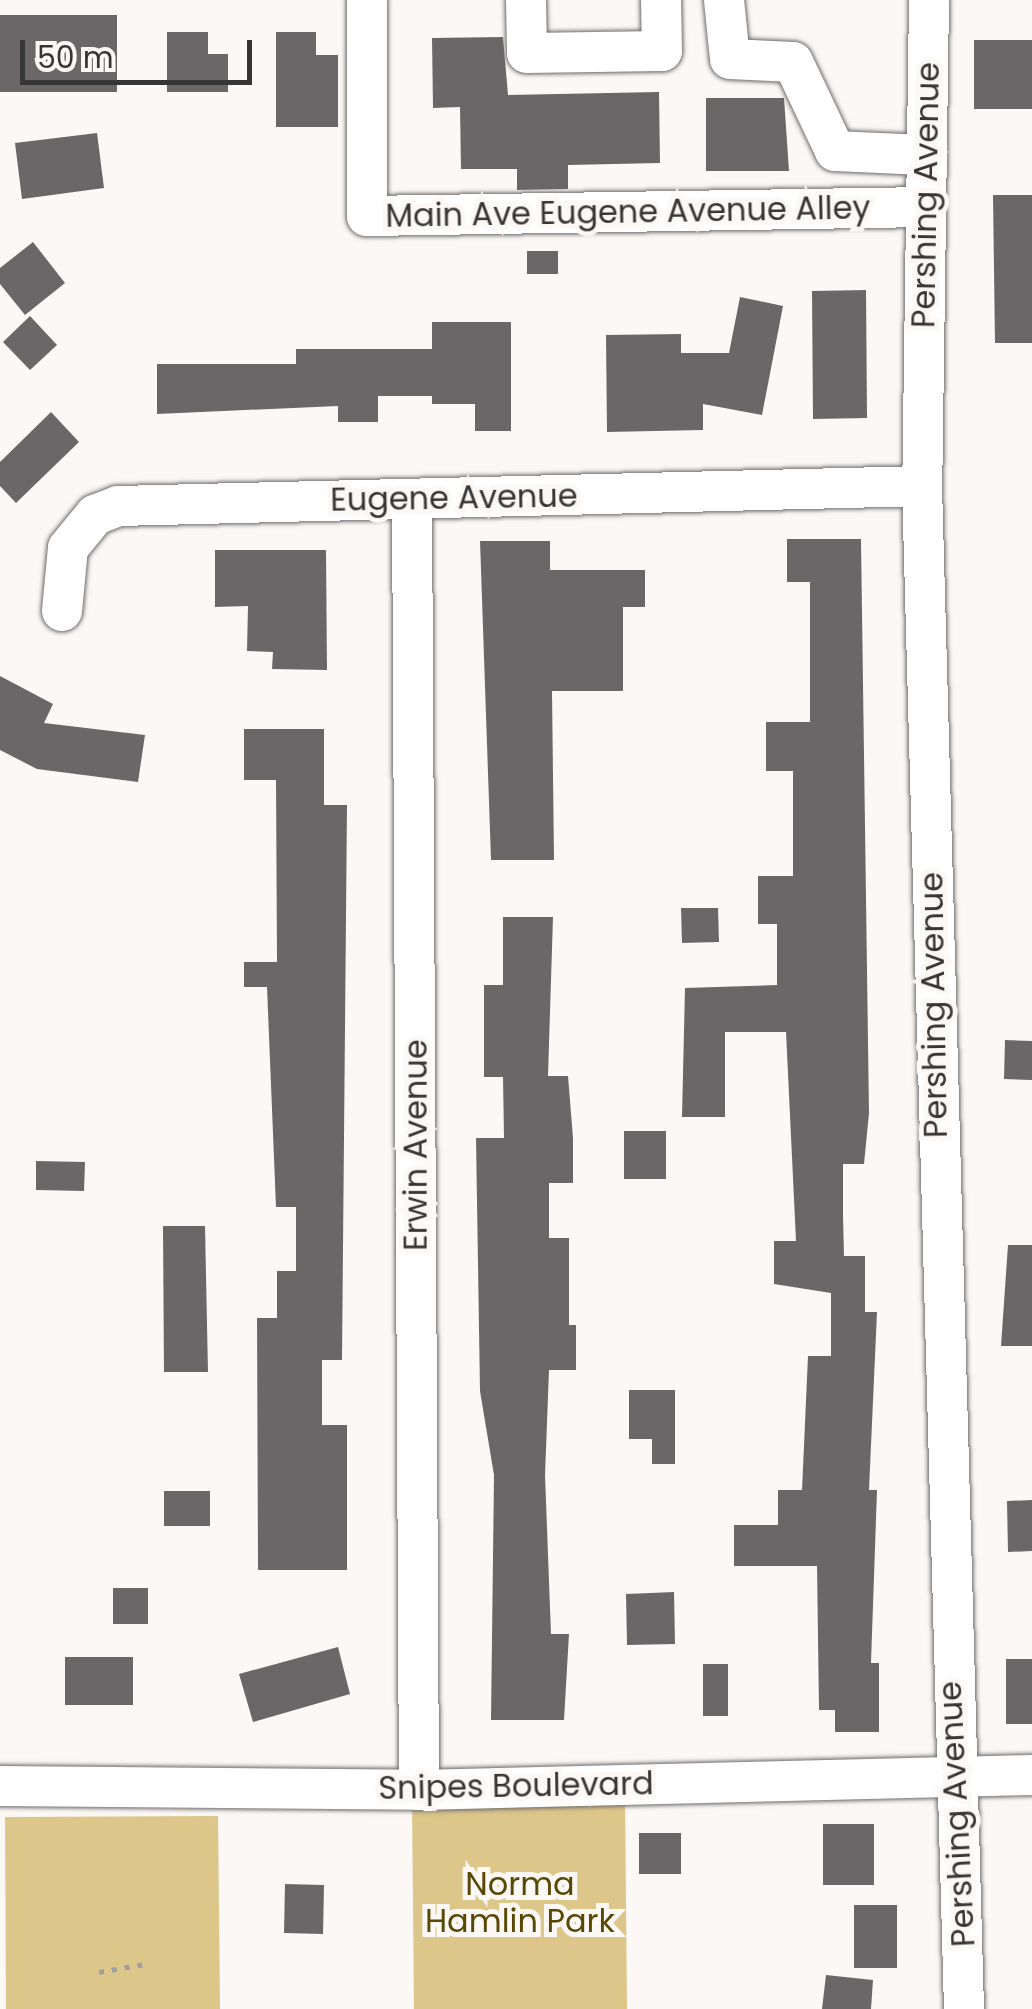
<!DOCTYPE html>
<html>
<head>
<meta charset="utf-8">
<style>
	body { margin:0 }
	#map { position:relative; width:1032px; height:2009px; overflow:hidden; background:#fbf8f6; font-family:Poppins,sans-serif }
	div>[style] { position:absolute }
	.green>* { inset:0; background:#dcc68a }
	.building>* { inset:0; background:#6b6768 }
	.path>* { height:5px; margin-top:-2.5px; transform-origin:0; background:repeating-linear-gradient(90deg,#a19f9e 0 5px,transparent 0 13px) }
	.roads { filter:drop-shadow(0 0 2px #6f6c6b) drop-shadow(0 0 2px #6f6c6b) }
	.minor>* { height:40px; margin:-20px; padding:0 20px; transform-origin:20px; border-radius:20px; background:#fff }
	span { translate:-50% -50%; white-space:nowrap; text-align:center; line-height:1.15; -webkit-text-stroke:10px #fbf8f6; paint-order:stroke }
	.street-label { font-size:32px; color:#373636 }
	.park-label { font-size:32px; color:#5b4704 }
	.scale { position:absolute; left:20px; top:40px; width:232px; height:45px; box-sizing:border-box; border:5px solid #373636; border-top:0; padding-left:12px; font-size:30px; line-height:35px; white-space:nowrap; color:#373636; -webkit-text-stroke:8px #fbf8f6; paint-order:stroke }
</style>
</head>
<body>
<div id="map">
	<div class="green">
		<i style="clip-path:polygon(625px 1798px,627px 2009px,414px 2009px,412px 1800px)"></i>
		<i style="clip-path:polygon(218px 1816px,220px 2009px,6px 2009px,5px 1817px)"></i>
	</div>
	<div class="building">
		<i style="clip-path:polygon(0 15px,117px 15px,117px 92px,0 92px)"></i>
		<i style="clip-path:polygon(167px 32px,208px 32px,208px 54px,228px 54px,228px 92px,167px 92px)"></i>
		<i style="clip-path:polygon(276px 32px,316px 32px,316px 55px,338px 55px,338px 127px,276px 127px)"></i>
		<i style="clip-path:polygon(503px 37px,508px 95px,659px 92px,660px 163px,568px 165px,568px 189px,517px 190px,517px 169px,461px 169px,460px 107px,433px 108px,432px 38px)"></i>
		<i style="clip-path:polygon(974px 40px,1032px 40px,1032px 109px,974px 109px)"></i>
		<i style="clip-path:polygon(706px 98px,784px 98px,789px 171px,706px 171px)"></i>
		<i style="clip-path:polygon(97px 133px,104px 188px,22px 199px,15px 143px)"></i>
		<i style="clip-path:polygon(993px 195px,1032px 195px,1032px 343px,995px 343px)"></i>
		<i style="clip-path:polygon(33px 242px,65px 283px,25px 315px,0 284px,0 268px)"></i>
		<i style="clip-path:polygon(527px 251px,558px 251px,558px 274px,527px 274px)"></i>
		<i style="clip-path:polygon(866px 290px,867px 418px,813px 419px,812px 291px)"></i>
		<i style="clip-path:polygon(740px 297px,783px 306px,762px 415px,703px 404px,703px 430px,607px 432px,606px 335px,681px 334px,681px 353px,729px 353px)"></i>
		<i style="clip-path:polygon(30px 316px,57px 345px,30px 370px,3px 342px)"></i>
		<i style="clip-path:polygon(432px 322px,511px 322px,511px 431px,475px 431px,475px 404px,432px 404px,432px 396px,378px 396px,378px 422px,338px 422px,338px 406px,157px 414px,157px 364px,296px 364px,296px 349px,432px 349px)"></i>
		<i style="clip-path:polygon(51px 412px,79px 442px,16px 503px,0 486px,0 462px)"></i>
		<i style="clip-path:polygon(787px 539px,861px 539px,869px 1113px,864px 1164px,843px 1164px,843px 1215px,844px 1256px,865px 1256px,865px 1312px,877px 1312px,869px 1490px,877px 1490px,871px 1663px,879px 1663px,879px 1732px,835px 1732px,835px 1710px,819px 1710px,817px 1566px,734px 1566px,734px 1525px,778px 1525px,778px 1490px,802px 1490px,808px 1356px,831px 1356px,831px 1293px,774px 1284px,774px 1241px,796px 1241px,786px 1032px,725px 1032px,725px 1117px,682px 1117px,685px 988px,777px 985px,777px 924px,758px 924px,758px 876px,793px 876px,793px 771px,766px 771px,766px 722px,810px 722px,810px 582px,787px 582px)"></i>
		<i style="clip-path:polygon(480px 541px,550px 541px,550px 570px,645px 570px,645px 607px,623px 607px,623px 691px,552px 691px,554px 860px,491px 860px)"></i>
		<i style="clip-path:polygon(215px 550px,326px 550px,327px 670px,272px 669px,273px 652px,247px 651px,248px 606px,215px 607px)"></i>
		<i style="clip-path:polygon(0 676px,53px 704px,44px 723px,145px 735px,138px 782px,37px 769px,0 750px)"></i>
		<i style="clip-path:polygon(244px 729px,324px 729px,324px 805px,347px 805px,342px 1360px,322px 1360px,322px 1425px,347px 1425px,347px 1570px,258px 1570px,257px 1318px,277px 1318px,277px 1271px,296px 1271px,296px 1207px,276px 1207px,267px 987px,244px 987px,244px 962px,277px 962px,276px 780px,244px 780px)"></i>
		<i style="clip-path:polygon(681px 908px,718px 908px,719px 942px,682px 943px)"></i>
		<i style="clip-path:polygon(503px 917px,553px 917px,548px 1076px,568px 1076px,573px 1138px,573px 1183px,549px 1183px,549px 1238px,569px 1238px,569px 1325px,576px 1325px,576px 1370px,549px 1370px,545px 1475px,551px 1634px,569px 1634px,564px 1720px,491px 1720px,494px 1475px,480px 1391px,476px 1138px,504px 1138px,503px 1077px,484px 1077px,484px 985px,503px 985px)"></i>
		<i style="clip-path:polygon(1005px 1040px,1032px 1041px,1032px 1080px,1004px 1079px)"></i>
		<i style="clip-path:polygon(624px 1131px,666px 1131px,666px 1179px,624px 1179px)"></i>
		<i style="clip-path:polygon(36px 1161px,85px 1162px,84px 1191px,36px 1190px)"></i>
		<i style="clip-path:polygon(163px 1226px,205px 1226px,208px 1372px,164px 1372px)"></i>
		<i style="clip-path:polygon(1008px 1245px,1032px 1245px,1032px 1346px,1001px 1346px)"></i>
		<i style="clip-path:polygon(629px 1390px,675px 1390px,675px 1464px,652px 1464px,652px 1439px,629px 1439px)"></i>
		<i style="clip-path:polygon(164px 1491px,210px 1491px,210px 1526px,164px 1526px)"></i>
		<i style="clip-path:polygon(1032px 1500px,1032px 1551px,1008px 1552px,1007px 1501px)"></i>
		<i style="clip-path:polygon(113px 1588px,148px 1588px,148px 1624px,113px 1624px)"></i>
		<i style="clip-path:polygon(674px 1592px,675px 1644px,627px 1645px,626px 1594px)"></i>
		<i style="clip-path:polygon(338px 1647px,350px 1694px,253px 1722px,239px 1674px)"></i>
		<i style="clip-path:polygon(65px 1657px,133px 1657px,133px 1705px,65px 1705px)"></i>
		<i style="clip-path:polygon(1006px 1659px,1032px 1659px,1032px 1724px,1006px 1724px)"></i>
		<i style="clip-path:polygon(703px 1664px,728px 1664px,728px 1716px,703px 1716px)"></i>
		<i style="clip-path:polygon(823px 1824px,874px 1824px,874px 1885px,823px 1885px)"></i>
		<i style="clip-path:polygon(639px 1833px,681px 1833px,681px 1874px,639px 1874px)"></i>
		<i style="clip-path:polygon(285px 1884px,324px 1885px,323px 1934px,284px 1933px)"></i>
		<i style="clip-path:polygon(854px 1905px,897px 1905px,897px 1968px,854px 1968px)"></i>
		<i style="clip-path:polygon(826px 1975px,873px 1980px,871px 2009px,822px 2009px)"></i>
	</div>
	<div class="path">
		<i style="left:99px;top:1972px;width:46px;rotate:-10.1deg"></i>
	</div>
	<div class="roads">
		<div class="minor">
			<i style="left:367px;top:0;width:216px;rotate:90deg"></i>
			<i style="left:367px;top:216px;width:558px;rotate:-0.92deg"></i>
			<i style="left:526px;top:0;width:53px;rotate:88.9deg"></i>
			<i style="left:527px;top:53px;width:135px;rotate:-0.8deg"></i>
			<i style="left:662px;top:51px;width:51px;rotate:-91.1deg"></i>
			<i style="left:724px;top:0;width:59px;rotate:84.2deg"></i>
			<i style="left:730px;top:59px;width:63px;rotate:2.7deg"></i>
			<i style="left:793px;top:62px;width:98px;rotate:64.7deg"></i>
			<i style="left:835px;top:151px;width:90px;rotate:2.5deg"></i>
			<i style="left:929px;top:0;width:486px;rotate:90.8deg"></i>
			<i style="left:922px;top:486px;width:1524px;rotate:88.42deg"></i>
			<i style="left:412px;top:500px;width:1290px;rotate:89.69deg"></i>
			<i style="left:62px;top:611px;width:63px;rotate:-84.6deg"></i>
			<i style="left:68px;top:548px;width:43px;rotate:-50.7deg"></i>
			<i style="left:95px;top:515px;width:25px;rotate:-21deg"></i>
			<i style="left:118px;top:506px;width:804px;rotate:-1.42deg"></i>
			<i style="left:0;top:1786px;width:419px;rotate:0.5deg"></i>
			<i style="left:419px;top:1790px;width:613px;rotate:-1.4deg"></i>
		</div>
	</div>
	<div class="street-label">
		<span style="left:926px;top:195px;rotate:-89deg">Pershing Avenue</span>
		<span style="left:628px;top:212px;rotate:-1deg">Main Ave Eugene Avenue Alley</span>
		<span style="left:454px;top:498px;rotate:-1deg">Eugene Avenue</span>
		<span style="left:934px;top:1005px;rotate:-91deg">Pershing Avenue</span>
		<span style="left:416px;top:1145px;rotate:-90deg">Erwin Avenue</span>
		<span style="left:516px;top:1786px;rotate:-1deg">Snipes Boulevard</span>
		<span style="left:957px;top:1814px;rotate:-93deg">Pershing Avenue</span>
	</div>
	<div class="park-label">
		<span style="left:520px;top:1903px">Norma<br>Hamlin Park</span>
	</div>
	<div class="scale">50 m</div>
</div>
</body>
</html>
